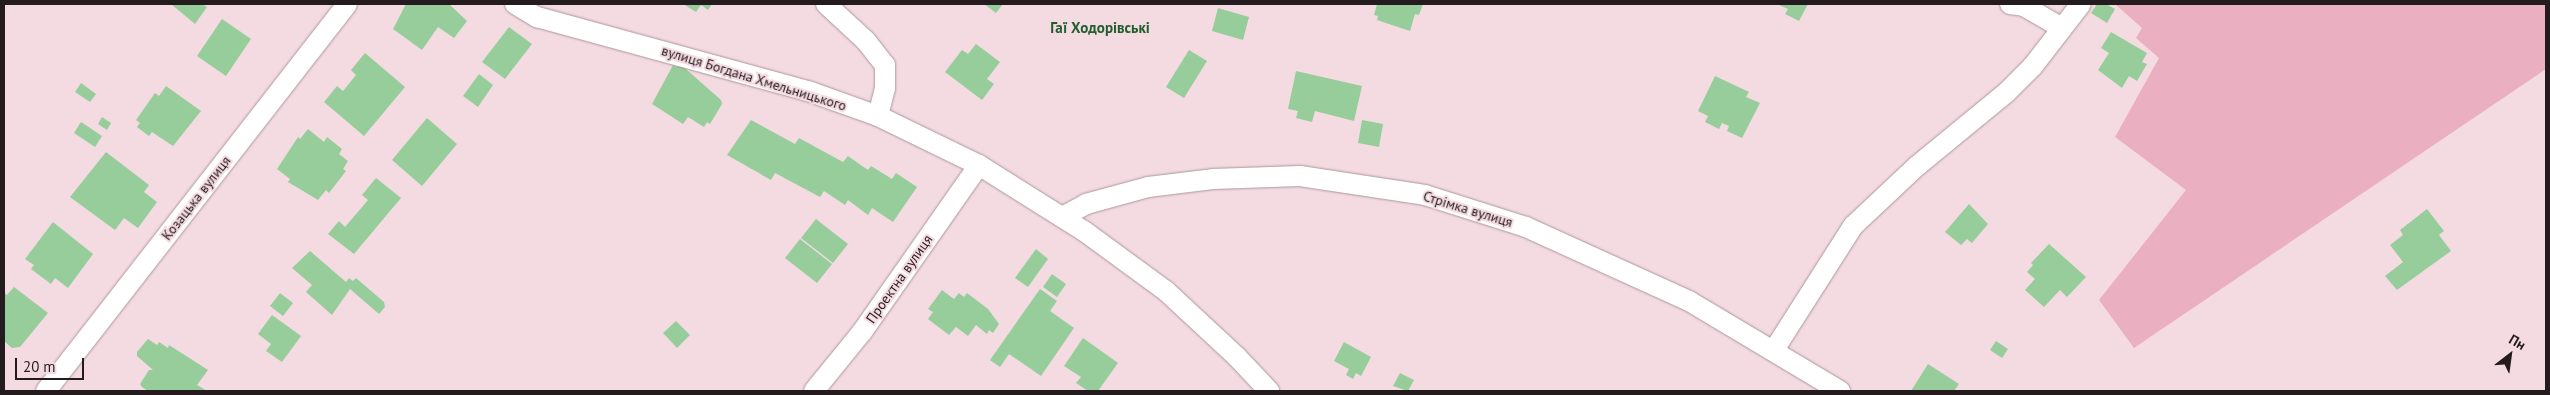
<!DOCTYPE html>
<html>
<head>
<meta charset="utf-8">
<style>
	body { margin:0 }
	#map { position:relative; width:2550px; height:395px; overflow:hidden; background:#f4dbe2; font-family:"PT Sans",sans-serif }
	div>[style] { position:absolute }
	.green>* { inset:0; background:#eaafc1 }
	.building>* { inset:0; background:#96cd9b }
	.roads { filter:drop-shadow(0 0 1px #ac969c) drop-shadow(0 0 1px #ac969c) }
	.street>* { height:20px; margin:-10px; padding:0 10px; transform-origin:10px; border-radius:10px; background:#fff }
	span { translate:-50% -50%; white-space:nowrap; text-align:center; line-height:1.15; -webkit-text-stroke:4px #f4dbe2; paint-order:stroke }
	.street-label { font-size:14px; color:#241b1e }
	.neighbourhood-label { font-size:15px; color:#215e2d; font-weight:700 }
	.frame { position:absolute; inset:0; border:5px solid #241b1e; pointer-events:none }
	.north { position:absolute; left:2485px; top:330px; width:50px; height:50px; -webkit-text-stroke:4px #f4dbe2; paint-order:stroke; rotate:30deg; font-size:14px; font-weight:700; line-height:20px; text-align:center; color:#241b1e }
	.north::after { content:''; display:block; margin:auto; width:18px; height:22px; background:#241b1e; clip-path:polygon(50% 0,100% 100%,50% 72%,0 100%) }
	.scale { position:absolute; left:15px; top:358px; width:69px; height:22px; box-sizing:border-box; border:2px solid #241b1e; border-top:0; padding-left:6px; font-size:15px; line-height:18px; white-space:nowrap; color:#241b1e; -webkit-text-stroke:4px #f4dbe2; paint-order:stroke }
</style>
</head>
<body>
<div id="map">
	<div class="green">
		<i style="clip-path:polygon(2115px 4px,2546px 4px,2546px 69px,2134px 348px,2099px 300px,2186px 190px,2115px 137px,2159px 58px,2136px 38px,2142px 28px)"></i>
	</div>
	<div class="building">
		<i style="clip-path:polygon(171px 4px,202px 4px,207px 7px,195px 24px)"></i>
		<i style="clip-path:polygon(406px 4px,449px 4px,467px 21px,454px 38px,438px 27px,422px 50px,393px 29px)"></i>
		<i style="clip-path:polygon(683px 4px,712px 4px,708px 10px,701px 5px,696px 12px)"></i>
		<i style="clip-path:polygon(984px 4px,1003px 4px,996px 13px)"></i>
		<i style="clip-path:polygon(1377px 4px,1423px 4px,1419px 15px,1415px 14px,1410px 31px,1377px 20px,1378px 16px,1374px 15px)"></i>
		<i style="clip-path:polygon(1777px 4px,1808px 4px,1799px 21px,1785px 14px,1788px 9px)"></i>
		<i style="clip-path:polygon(2097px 4px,2106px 4px,2115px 9px,2107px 23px,2091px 13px)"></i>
		<i style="clip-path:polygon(1218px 8px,1249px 17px,1243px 40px,1212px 31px)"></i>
		<i style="clip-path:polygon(222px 19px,251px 39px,226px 76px,197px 56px)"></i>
		<i style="clip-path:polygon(509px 27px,532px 44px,505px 79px,482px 62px)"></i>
		<i style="clip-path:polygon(2111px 32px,2147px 53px,2142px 62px,2147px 64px,2137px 81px,2129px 76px,2122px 88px,2098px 70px,2109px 53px,2101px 48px)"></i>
		<i style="clip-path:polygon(976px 44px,1000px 62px,987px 79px,994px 84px,982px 100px,945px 72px,962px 50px,968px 54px)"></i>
		<i style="clip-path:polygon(1189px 50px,1207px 61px,1184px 98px,1166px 87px)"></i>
		<i style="clip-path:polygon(365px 53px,405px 87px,364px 136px,324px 102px,337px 86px,343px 91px,356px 75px,351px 70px)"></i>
		<i style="clip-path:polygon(679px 63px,721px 100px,722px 104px,710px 124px,707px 122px,704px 127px,688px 117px,683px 124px,652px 104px,673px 65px,677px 67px)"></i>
		<i style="clip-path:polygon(1296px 71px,1362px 86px,1354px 121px,1315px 111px,1312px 122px,1296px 118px,1298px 111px,1288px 109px)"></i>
		<i style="clip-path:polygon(479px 74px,493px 85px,478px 107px,463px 96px)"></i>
		<i style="clip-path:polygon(1715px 76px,1749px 92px,1746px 97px,1760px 103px,1742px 138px,1727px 131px,1729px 126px,1722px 123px,1719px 129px,1705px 122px,1708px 116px,1698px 111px)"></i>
		<i style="clip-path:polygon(81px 83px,96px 94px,90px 102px,75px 92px)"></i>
		<i style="clip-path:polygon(166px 86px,201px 111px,173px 146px,152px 132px,149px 136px,137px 127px,140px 123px,136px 120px,155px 93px,159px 96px)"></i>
		<i style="clip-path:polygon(102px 117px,111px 123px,107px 130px,98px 124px)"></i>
		<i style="clip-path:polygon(427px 118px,457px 144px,422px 186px,392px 160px)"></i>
		<i style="clip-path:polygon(751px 120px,795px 144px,799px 138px,843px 162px,848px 156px,868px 170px,871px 166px,892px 179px,896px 173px,917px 187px,893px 222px,872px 208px,868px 215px,848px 200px,845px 205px,824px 191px,820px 197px,775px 173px,771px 180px,727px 155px)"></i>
		<i style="clip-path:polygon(1362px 120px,1383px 124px,1379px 147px,1358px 143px)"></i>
		<i style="clip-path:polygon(81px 122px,102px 136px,95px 147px,74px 133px)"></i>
		<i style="clip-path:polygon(308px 129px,324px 142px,327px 137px,342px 149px,339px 154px,348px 161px,343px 169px,346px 171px,329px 193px,326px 190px,318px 200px,288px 182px,290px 179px,277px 169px,298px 137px,300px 139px)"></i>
		<i style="clip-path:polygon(106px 152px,149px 185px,144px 192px,157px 202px,138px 228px,124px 218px,115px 230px,70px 197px)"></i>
		<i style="clip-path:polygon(376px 178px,401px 198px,354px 254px,328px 234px,339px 221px,345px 227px,368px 200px,362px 195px)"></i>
		<i style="clip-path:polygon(1969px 204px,1988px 224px,1972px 243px,1967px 239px,1961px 245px,1945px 232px)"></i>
		<i style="clip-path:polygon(2427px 209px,2444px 231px,2439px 235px,2451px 251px,2397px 290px,2385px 276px,2403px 262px,2390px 245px,2403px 235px,2400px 230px)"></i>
		<i style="clip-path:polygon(816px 219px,848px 244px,833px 263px,801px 238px)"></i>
		<i style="clip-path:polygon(53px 222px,93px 254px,68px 288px,55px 278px,51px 284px,31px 269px,34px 265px,25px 259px)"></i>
		<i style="clip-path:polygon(800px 239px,832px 264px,817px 283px,785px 258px)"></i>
		<i style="clip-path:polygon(2049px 244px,2086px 277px,2067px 297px,2060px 290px,2044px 307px,2025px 290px,2035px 279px,2027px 272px,2033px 265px,2031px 263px)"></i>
		<i style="clip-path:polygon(1036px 249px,1048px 259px,1028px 287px,1015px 278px)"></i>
		<i style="clip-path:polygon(310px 251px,346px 282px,349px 278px,353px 281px,356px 278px,384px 302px,385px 307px,379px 314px,350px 289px,332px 315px,306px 292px,312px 285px,292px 268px)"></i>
		<i style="clip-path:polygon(1052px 274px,1066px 284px,1057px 297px,1043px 287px)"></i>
		<i style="clip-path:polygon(14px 287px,48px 313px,20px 347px,12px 348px,4px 341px,4px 293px,7px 295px)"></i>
		<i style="clip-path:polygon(1040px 289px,1057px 301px,1050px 311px,1074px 328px,1041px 376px,1009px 354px,1000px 367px,990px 360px)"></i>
		<i style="clip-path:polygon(942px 290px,954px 299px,959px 293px,964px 297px,967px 293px,988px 309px,999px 324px,993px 333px,989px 330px,987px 334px,976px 325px,968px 336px,956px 327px,949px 335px,928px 319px,933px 312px,928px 309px)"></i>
		<i style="clip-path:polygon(280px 293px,293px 303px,283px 316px,270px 306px)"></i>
		<i style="clip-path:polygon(272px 315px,301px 336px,282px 362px,266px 351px,271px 344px,258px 334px)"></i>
		<i style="clip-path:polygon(676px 321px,690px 335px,677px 348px,663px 333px)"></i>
		<i style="clip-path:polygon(1083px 338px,1118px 363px,1098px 391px,1088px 391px,1076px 383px,1081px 377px,1064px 366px)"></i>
		<i style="clip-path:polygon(148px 339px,157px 345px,159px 342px,168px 348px,169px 345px,208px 370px,197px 385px,207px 391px,148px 391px,142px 387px,140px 384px,149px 370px,153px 370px,137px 356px,137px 352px)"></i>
		<i style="clip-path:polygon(1996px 341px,2008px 349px,2002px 358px,1990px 350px)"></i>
		<i style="clip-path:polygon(1344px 342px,1371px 357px,1361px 376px,1356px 373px,1353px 379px,1346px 375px,1349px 369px,1334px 361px)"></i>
		<i style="clip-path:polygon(1928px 364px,1959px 384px,1954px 391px,1911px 391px)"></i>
		<i style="clip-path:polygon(1400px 373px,1414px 380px,1408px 391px,1393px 386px)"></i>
	</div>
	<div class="roads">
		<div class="street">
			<i style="left:515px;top:4px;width:26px;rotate:31deg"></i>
			<i style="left:537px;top:17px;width:281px;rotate:15.3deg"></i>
			<i style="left:808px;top:91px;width:74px;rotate:19.7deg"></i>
			<i style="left:878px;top:116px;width:112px;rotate:25.9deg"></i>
			<i style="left:979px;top:165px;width:124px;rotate:32.2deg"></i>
			<i style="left:1084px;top:231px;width:102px;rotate:36.2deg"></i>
			<i style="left:1166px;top:291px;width:97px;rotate:42.9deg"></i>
			<i style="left:1237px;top:357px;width:47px;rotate:46.7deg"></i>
			<i style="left:826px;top:4px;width:54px;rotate:42.8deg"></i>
			<i style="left:866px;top:41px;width:31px;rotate:52deg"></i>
			<i style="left:885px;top:65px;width:23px;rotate:90deg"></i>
			<i style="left:885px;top:88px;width:29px;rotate:104deg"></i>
			<i style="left:2010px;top:4px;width:14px;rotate:8deg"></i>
			<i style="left:2024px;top:6px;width:44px;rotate:30.1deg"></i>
			<i style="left:1062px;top:217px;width:27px;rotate:-28deg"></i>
			<i style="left:1086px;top:204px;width:64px;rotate:-15.3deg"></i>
			<i style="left:1148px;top:187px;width:65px;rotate:-7deg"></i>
			<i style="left:1213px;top:179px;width:87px;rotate:-2deg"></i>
			<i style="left:1300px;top:176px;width:126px;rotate:8.6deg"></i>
			<i style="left:1425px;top:195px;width:106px;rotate:17.6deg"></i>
			<i style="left:1526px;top:227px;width:179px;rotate:24.4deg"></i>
			<i style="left:1689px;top:301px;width:176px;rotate:30.8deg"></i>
			<i style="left:1774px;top:350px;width:147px;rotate:-57.5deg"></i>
			<i style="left:1853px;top:226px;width:88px;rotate:-43.2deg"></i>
			<i style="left:1917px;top:166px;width:115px;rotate:-39.4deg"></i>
			<i style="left:2006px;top:93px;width:38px;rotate:-45deg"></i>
			<i style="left:2033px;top:66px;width:78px;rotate:-52.3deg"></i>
			<i style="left:46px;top:391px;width:490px;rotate:-52.1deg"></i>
			<i style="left:814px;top:391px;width:76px;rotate:-50.9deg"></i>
			<i style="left:862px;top:332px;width:204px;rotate:-55deg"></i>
		</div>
	</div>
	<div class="street-label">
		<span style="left:754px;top:78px;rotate:17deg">вулиця Богдана Хмельницького</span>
		<span style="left:196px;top:198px;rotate:-52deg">Козацька вулиця</span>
		<span style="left:1468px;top:209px;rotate:17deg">Стрімка вулиця</span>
		<span style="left:899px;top:279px;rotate:-55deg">Проектна вулиця</span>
	</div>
	<div class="neighbourhood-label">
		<span style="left:1100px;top:28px">Гаї Ходорівські</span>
	</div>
	<div class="frame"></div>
	<div class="north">Пн</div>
	<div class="scale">20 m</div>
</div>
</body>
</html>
